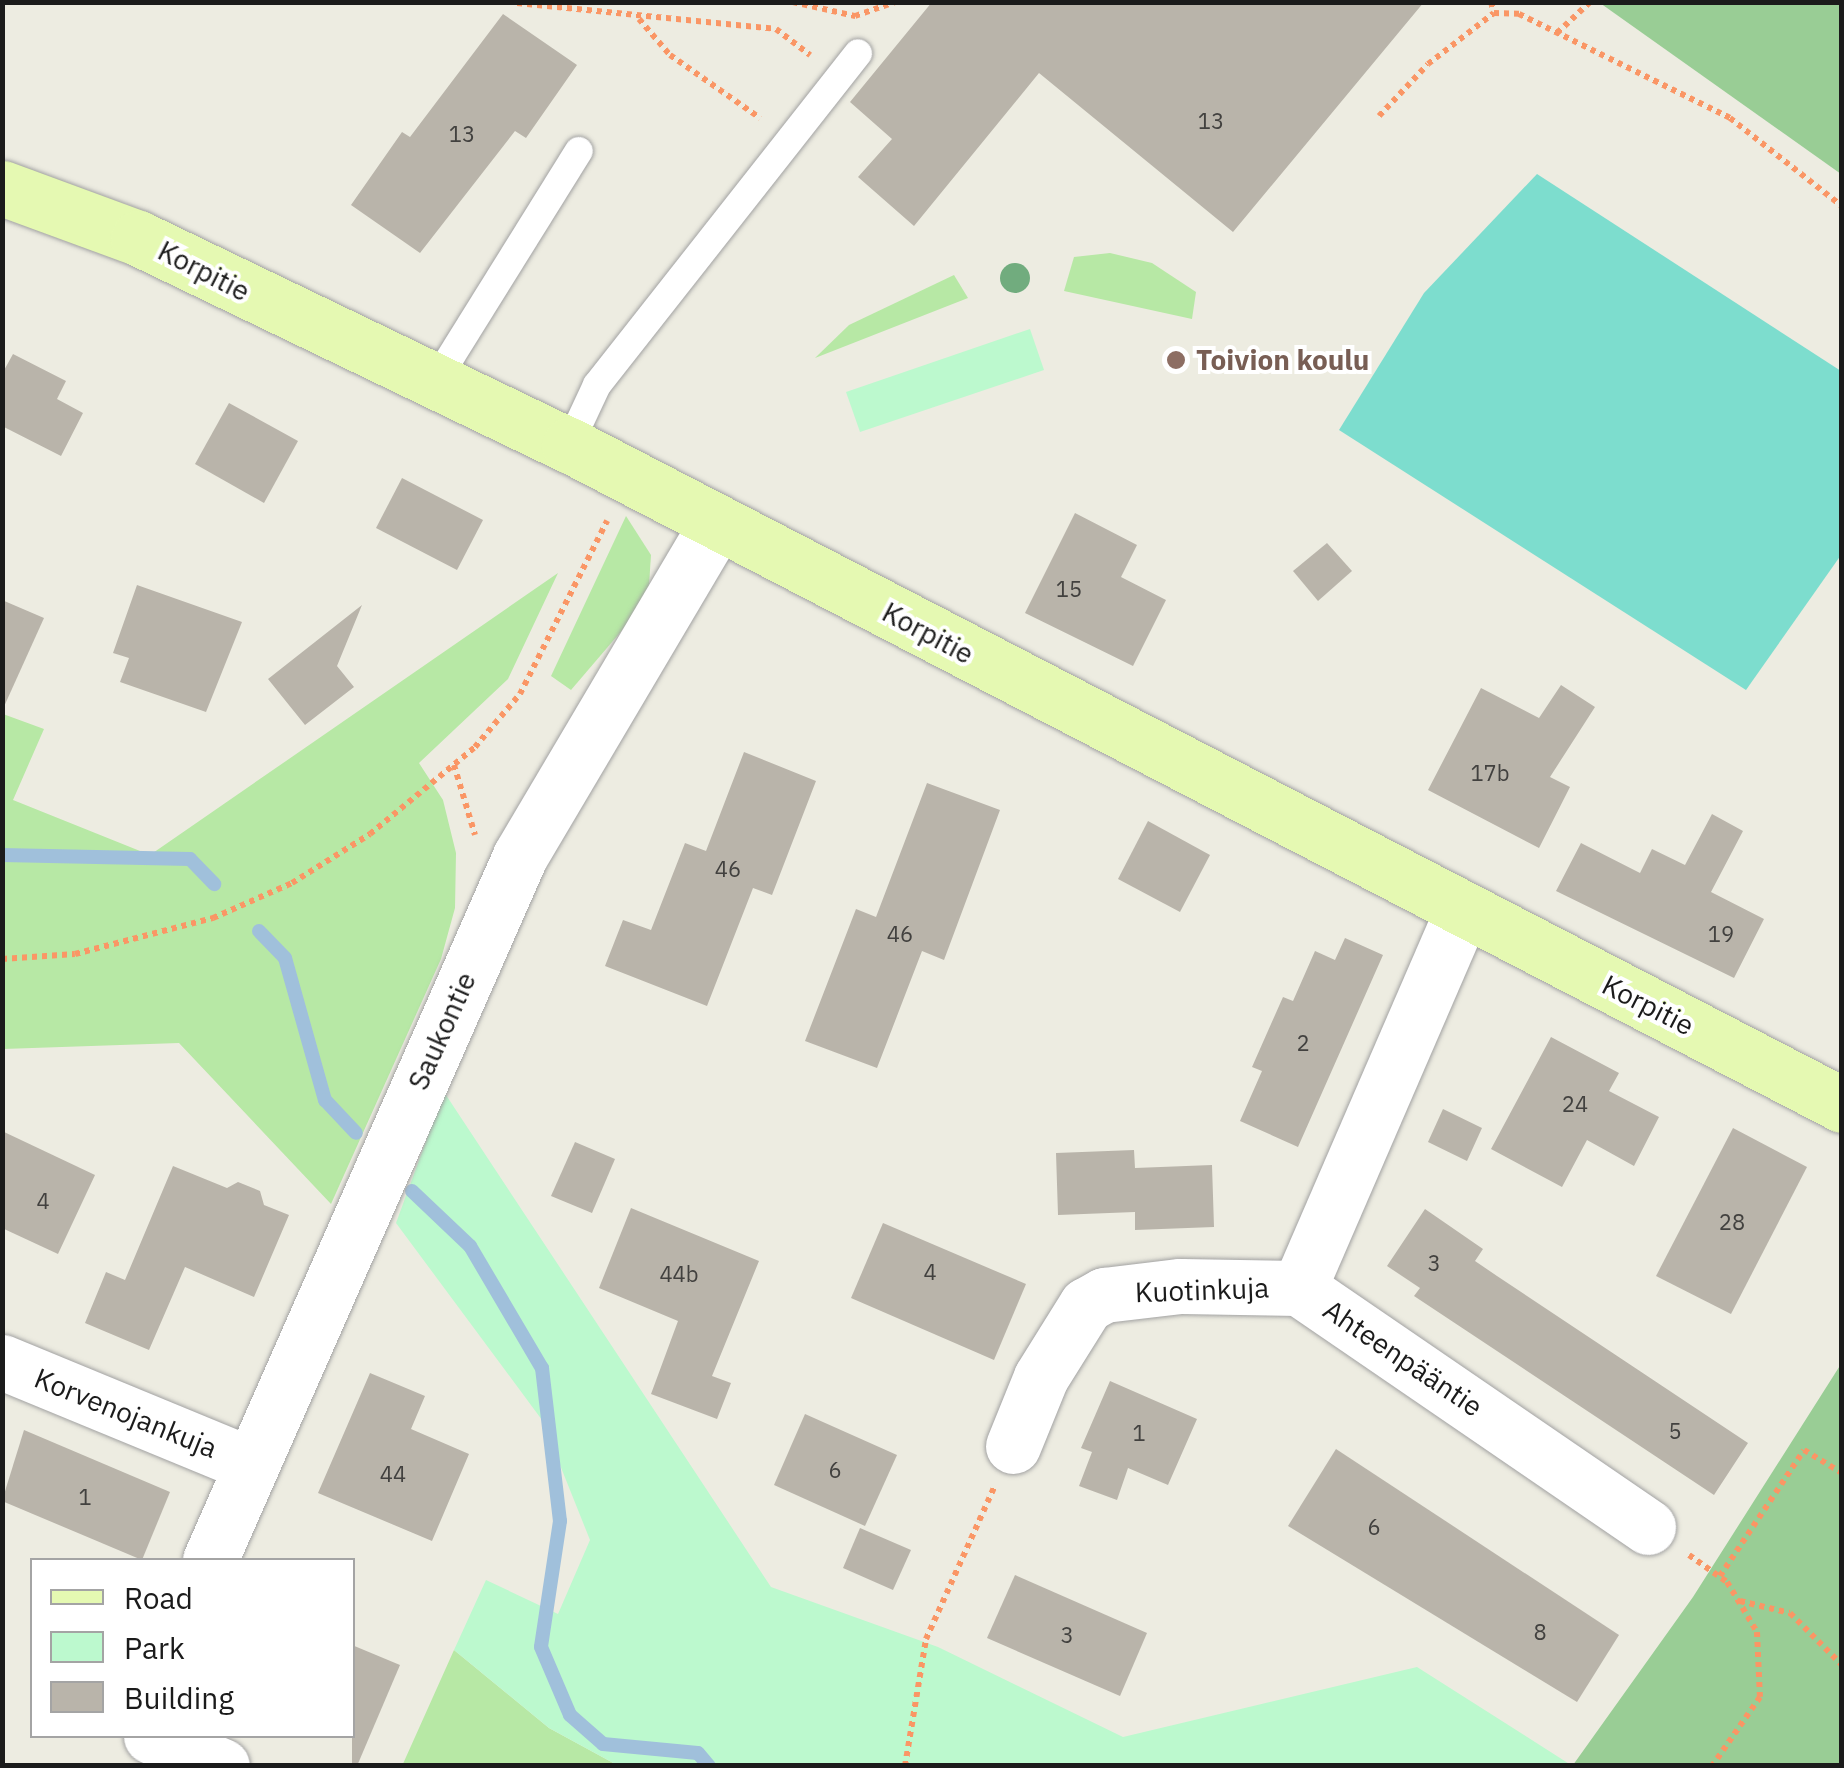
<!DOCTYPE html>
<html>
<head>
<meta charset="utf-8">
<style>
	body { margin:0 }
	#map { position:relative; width:1844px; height:1768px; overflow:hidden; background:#edece1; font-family:"IBM Plex Sans",sans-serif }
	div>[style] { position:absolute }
	.grass>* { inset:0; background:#b7e8a5 }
	.forest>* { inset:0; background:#99cd95 }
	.park>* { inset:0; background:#bcf9ce }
	.pitch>* { inset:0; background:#7dddce }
	.stream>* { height:14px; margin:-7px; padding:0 7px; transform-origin:7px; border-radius:7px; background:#a0c0db }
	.building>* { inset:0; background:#b9b4aa }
	.path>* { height:6px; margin-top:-3px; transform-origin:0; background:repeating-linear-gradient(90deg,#fa9665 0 5px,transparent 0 10px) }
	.roads { filter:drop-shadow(0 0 2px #a2a2a2) drop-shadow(0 0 2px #a2a2a2) }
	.lane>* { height:28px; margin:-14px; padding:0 14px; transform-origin:14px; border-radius:14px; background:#fff }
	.street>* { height:55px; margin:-27.5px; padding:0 27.5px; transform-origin:27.5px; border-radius:27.5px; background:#fff }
	.secondary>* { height:55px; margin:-27.5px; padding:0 27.5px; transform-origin:27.5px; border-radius:27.5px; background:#e5f9b2 }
	.trees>* { width:30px; height:30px; margin:-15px; border-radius:50%; background:#71ac7e }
	.dots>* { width:28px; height:28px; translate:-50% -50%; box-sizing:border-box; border:5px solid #fff; border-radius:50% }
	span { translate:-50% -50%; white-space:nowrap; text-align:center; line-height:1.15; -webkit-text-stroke:8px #fff; paint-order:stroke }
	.number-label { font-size:22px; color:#42413f }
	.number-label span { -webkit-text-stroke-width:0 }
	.street-label { font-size:28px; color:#1b1b1b }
	.education-label { font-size:28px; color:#785e54; font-weight:700 }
	.left { translate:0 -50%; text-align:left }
	.frame { position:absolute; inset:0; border:5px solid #1b1b1b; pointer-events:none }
	.legend { position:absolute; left:30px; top:1558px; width:325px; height:180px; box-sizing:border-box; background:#fff; border:2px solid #a4a4a4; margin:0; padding:12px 18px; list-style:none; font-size:30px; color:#1b1b1b }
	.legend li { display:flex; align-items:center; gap:20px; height:50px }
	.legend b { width:50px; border:2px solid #a4a4a4 }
</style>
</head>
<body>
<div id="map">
	<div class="grass">
		<i style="clip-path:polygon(1110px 253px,1152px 263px,1196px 292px,1192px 319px,1064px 291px,1074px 257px)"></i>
		<i style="clip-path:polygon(954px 275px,968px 298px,815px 358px,849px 325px)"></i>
		<i style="clip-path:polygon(626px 516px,651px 555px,648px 600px,571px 690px,551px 676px)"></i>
		<i style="clip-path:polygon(558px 573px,508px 679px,419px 763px,443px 800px,456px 853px,455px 908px,441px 959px,331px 1204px,179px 1043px,3px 1049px,3px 714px,44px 729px,13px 800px,150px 855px)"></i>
		<i style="clip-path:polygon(454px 1650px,549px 1728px,617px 1765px,402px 1766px)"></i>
	</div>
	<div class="forest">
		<i style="clip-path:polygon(1600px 3px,1841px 3px,1841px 174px)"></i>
		<i style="clip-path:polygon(1841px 1364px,1841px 1765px,1573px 1765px,1693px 1597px)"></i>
	</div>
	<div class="park">
		<i style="clip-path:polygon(1030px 329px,1044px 370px,860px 432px,846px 392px)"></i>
		<i style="clip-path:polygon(444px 1092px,771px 1587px,938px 1647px,1123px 1737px,1417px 1667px,1571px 1765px,617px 1765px,549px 1728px,454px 1650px,486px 1580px,558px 1614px,590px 1540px,542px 1420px,396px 1223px)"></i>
	</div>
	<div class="pitch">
		<i style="clip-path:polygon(1537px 174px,1841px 371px,1841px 555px,1746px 690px,1339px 430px,1424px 293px)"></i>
	</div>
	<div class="stream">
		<i style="left:2px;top:855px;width:188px;rotate:1.2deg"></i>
		<i style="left:190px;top:859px;width:35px;rotate:46deg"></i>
		<i style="left:259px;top:931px;width:37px;rotate:46deg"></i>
		<i style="left:285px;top:958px;width:148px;rotate:74.3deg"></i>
		<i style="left:325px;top:1100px;width:45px;rotate:46.8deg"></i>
		<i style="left:412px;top:1191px;width:80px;rotate:43.5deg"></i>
		<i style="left:470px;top:1246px;width:142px;rotate:59.5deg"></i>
		<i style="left:542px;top:1368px;width:154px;rotate:83.3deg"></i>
		<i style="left:560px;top:1521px;width:127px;rotate:98.6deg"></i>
		<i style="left:541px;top:1647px;width:74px;rotate:66.9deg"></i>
		<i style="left:570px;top:1715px;width:44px;rotate:41.3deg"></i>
		<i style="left:603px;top:1744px;width:95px;rotate:5.4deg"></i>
		<i style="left:698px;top:1753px;width:17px;rotate:50deg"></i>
	</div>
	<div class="building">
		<i style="clip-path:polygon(932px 2px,1424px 2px,1233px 232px,1039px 73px,914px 226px,858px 177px,892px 139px,850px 102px)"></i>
		<i style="clip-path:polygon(503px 14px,577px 65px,526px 138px,515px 131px,420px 253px,351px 205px,402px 132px,410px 137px)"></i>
		<i style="clip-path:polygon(13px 354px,66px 381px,57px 399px,83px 413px,61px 456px,2px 426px,2px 374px)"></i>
		<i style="clip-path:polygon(229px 403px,298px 441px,264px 503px,195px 464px)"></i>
		<i style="clip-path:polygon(402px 478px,483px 520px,457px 570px,376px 528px)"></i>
		<i style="clip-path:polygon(1075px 513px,1137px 545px,1121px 577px,1166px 600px,1133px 666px,1025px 613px)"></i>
		<i style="clip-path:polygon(1327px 543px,1352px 571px,1318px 601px,1293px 571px)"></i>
		<i style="clip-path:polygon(137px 585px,242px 622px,206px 712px,120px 682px,129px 658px,113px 653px)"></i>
		<i style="clip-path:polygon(2px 600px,44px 618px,2px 711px)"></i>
		<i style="clip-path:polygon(362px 605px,337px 666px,354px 687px,305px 725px,268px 679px)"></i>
		<i style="clip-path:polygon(1561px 685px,1595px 707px,1550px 777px,1570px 787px,1539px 848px,1428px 790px,1481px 688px,1539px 718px)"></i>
		<i style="clip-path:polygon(744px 752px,816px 781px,772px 895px,753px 888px,707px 1006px,605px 966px,623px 920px,651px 930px,685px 843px,706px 851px)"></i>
		<i style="clip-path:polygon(927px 783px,1000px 810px,944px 960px,922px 951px,877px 1068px,805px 1041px,856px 909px,876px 917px)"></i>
		<i style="clip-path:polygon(1712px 814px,1743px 831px,1711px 892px,1764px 919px,1734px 978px,1556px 891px,1581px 843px,1640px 873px,1652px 849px,1685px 865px)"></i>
		<i style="clip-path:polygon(1148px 821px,1210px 855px,1180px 912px,1118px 879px)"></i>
		<i style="clip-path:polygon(1345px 938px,1383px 955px,1298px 1147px,1240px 1121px,1262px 1071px,1252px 1067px,1283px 997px,1293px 1001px,1315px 951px,1335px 960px)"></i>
		<i style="clip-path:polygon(1551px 1037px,1619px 1073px,1609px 1091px,1659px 1117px,1634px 1166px,1587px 1140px,1562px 1187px,1491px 1149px)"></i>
		<i style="clip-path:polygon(1443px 1109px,1482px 1128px,1467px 1161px,1428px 1142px)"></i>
		<i style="clip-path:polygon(1733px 1128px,1807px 1167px,1731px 1314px,1656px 1276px)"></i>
		<i style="clip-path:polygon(2px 1131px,95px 1175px,58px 1254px,2px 1228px)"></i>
		<i style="clip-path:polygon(575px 1142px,615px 1159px,592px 1213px,551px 1196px)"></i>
		<i style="clip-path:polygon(1134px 1150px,1135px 1168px,1212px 1165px,1214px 1227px,1135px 1230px,1135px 1212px,1058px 1215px,1056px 1153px)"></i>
		<i style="clip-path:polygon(173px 1166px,227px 1188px,238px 1182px,260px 1191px,264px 1205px,289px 1215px,254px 1297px,185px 1267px,149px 1350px,85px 1323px,106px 1272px,125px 1280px)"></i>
		<i style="clip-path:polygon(631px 1208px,759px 1261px,712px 1376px,731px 1383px,717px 1419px,651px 1394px,678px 1321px,599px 1288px)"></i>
		<i style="clip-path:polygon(1425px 1209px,1483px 1249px,1475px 1261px,1497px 1276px,1748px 1443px,1714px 1495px,1414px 1296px,1420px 1288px,1387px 1266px)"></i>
		<i style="clip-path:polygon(883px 1223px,1026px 1284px,994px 1360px,851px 1298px)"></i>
		<i style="clip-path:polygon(370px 1373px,425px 1396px,411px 1429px,469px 1454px,432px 1541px,318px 1493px)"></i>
		<i style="clip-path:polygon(1110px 1381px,1197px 1419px,1168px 1485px,1128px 1468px,1117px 1500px,1079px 1486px,1092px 1452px,1081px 1448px)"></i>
		<i style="clip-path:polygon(805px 1414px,897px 1455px,865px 1526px,774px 1485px)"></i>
		<i style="clip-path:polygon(24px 1430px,170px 1492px,142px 1560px,2px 1501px)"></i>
		<i style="clip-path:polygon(1336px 1449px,1619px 1635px,1577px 1702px,1288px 1526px)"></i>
		<i style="clip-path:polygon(860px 1528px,911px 1550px,893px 1590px,843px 1568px)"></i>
		<i style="clip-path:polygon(1015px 1575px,1147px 1633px,1120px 1696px,987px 1638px)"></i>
		<i style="clip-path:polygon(352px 1645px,400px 1665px,357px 1766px,352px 1766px)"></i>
	</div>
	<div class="path">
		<i style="left:793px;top:2px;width:64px;rotate:12.7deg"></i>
		<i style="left:855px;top:16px;width:42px;rotate:-19.3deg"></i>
		<i style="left:1491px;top:2px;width:11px;rotate:75deg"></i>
		<i style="left:517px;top:3px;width:260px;rotate:5.7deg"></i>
		<i style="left:776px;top:29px;width:43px;rotate:37.4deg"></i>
		<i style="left:639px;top:19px;width:48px;rotate:49.3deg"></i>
		<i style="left:670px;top:55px;width:110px;rotate:35deg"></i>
		<i style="left:1557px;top:33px;width:45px;rotate:-43.2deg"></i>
		<i style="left:1379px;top:116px;width:71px;rotate:-46.7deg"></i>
		<i style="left:1428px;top:64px;width:83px;rotate:-37.7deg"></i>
		<i style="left:1494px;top:13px;width:25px;rotate:2deg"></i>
		<i style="left:1519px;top:14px;width:235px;rotate:26.2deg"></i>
		<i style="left:1730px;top:118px;width:142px;rotate:38.2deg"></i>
		<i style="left:454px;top:765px;width:73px;rotate:73.3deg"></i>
		<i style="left:2px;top:959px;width:73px;rotate:-3.9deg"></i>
		<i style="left:75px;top:954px;width:143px;rotate:-14.6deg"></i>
		<i style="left:213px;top:918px;width:86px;rotate:-23.9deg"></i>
		<i style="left:292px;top:883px;width:92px;rotate:-32.1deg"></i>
		<i style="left:370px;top:834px;width:136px;rotate:-39.6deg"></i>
		<i style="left:475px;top:747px;width:70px;rotate:-49.7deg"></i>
		<i style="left:520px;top:694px;width:194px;rotate:-63.3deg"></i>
		<i style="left:1689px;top:1555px;width:47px;rotate:35.4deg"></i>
		<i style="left:1727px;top:1582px;width:58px;rotate:59deg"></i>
		<i style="left:1757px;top:1632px;width:65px;rotate:87.4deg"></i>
		<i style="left:1760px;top:1697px;width:84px;rotate:124.8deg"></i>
		<i style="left:1720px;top:1576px;width:151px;rotate:-56.3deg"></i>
		<i style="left:1804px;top:1450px;width:44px;rotate:31.2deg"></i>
		<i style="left:1740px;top:1601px;width:51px;rotate:13.5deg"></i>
		<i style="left:1790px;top:1613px;width:74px;rotate:45deg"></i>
		<i style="left:905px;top:1766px;width:129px;rotate:-80.6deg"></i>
		<i style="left:926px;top:1639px;width:166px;rotate:-65.8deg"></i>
	</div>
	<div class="roads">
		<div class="lane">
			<i style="left:435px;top:382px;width:272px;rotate:-58.1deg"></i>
			<i style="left:569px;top:445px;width:66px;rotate:-65deg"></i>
			<i style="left:597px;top:385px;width:422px;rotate:-51.8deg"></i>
		</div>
		<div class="street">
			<i style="left:1463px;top:909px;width:413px;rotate:113.4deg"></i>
			<i style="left:1299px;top:1288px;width:423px;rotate:34.4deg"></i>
			<i style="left:2px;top:1362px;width:268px;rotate:22.4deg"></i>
			<i style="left:1013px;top:1446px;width:74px;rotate:-67.9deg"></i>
			<i style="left:1041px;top:1377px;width:85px;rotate:-58deg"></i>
			<i style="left:1086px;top:1305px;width:21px;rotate:-29deg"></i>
			<i style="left:1104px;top:1295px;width:77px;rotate:-6.8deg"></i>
			<i style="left:1180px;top:1286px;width:119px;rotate:1deg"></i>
			<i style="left:210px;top:1560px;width:769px;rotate:-66.23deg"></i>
			<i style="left:520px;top:856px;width:387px;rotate:-59.4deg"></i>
			<i style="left:151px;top:1736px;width:77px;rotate:22.9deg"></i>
		</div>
		<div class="secondary">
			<i style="left:2px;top:188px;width:145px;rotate:20.2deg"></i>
			<i style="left:138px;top:238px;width:478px;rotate:25.7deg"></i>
			<i style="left:569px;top:445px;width:1434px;rotate:27.4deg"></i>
		</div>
	</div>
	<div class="trees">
		<i style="left:1015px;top:278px"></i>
	</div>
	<div class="dots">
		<i style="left:1176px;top:360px;background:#8d6e63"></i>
	</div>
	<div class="number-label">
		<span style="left:1211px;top:121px">13</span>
		<span style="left:462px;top:134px">13</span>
		<span style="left:1069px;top:589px">15</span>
		<span style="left:1490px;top:773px">17b</span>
		<span style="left:728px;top:869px">46</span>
		<span style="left:900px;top:934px">46</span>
		<span style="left:1721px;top:934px">19</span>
		<span style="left:1303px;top:1043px">2</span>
		<span style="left:1575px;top:1104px">24</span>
		<span style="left:43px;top:1201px">4</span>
		<span style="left:1732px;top:1222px">28</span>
		<span style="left:1434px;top:1263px">3</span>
		<span style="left:930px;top:1272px">4</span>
		<span style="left:679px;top:1274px">44b</span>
		<span style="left:1675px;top:1431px">5</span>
		<span style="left:1139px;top:1433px">1</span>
		<span style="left:835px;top:1470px">6</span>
		<span style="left:393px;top:1474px">44</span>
		<span style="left:85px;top:1497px">1</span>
		<span style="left:1374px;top:1527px">6</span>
		<span style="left:1540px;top:1632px">8</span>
		<span style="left:1067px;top:1635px">3</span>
	</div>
	<div class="street-label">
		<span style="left:204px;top:271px;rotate:27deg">Korpitie</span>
		<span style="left:928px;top:633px;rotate:28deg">Korpitie</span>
		<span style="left:1648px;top:1005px;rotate:27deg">Korpitie</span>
		<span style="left:442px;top:1031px;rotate:-66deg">Saukontie</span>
		<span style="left:1202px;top:1290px;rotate:-2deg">Kuotinkuja</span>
		<span style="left:1403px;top:1358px;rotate:34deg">Ahteenpääntie</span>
		<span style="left:126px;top:1413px;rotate:22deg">Korvenojankuja</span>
	</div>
	<div class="education-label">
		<span class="left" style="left:1196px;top:360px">Toivion koulu</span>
	</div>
	<div class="frame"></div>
	<ul class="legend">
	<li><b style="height:12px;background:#e5f9b2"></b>Road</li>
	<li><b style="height:28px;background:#bcf9ce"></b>Park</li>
	<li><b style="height:28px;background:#b9b4aa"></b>Building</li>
	</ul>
</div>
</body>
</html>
